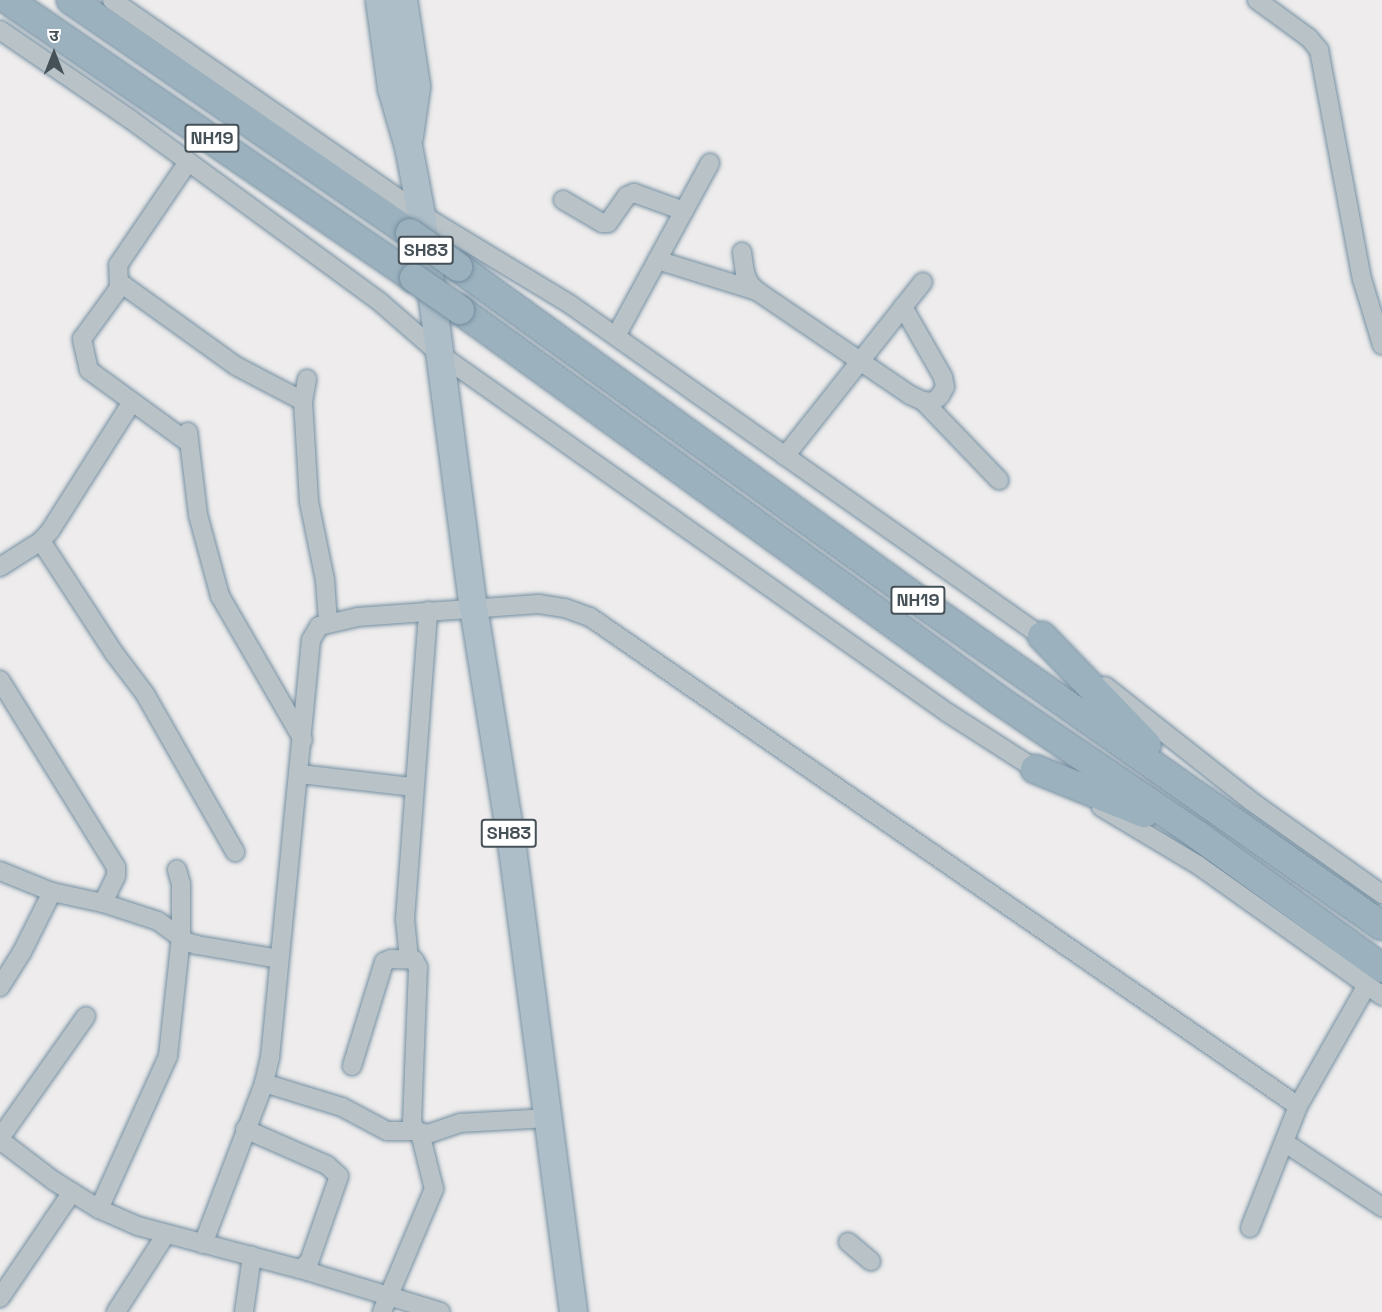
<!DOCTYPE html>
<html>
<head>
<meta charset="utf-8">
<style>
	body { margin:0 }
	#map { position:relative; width:1382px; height:1312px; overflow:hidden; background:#eeecec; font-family:"Space Grotesk","Noto Sans Devanagari",sans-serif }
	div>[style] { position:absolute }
	.roads { filter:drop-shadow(0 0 2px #748fa1) drop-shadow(0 0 2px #748fa1) }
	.minor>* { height:18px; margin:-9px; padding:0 9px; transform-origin:9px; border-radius:9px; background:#b8c2c7 }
	.primary>* { height:27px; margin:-13.5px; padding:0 13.5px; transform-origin:13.5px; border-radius:13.5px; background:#aebec8 }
	.trunk>* { height:28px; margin:-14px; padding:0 14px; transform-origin:14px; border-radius:14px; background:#9bb1be }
	.bridges { filter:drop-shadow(0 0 2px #748fa1) drop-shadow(0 0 2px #748fa1) }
	.trunk-bridge>* { height:28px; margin:-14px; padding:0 14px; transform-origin:14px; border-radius:14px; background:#9bb1be }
	span { translate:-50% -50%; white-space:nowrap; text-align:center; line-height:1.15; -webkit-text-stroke:4.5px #fff; paint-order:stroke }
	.shield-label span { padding:2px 4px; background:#fff; border:2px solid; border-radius:4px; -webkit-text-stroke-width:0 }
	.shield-label { font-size:18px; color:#465157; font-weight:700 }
	.north { position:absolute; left:24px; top:24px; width:60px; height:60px; -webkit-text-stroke:4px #fff; paint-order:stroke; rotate:0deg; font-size:16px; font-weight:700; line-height:24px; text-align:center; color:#465157 }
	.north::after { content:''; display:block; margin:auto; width:21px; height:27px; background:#465157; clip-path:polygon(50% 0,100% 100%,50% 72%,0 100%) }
</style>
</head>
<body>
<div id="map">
	<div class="roads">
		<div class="minor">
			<i style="left:112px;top:0;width:376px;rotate:34.7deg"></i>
			<i style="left:421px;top:214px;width:175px;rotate:31.2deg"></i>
			<i style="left:571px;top:305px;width:587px;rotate:35.15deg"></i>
			<i style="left:1257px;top:0;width:64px;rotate:36.2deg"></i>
			<i style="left:1309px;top:38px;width:16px;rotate:50deg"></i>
			<i style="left:1319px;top:50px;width:233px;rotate:79.4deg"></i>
			<i style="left:1362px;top:279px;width:69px;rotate:73.1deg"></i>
			<i style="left:0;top:30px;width:158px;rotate:34.4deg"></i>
			<i style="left:130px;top:119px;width:310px;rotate:36.2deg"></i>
			<i style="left:380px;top:302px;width:81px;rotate:41deg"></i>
			<i style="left:441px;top:355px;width:621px;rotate:35.23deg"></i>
			<i style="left:948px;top:713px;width:113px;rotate:32.7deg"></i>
			<i style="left:563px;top:200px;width:45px;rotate:30.5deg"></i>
			<i style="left:602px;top:223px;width:6px"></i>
			<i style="left:608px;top:223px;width:33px;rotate:-55deg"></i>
			<i style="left:627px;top:196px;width:8px;rotate:-23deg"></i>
			<i style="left:634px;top:193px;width:53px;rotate:19.8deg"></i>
			<i style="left:742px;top:252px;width:21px;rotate:82deg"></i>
			<i style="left:745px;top:273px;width:11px;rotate:68deg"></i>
			<i style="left:749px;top:283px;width:11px;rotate:45deg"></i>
			<i style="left:757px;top:291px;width:185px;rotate:34.2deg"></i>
			<i style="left:910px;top:395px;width:14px;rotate:25deg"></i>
			<i style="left:923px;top:401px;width:10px;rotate:6deg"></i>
			<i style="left:933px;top:402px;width:9px;rotate:-41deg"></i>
			<i style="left:940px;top:396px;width:10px;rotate:-61deg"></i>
			<i style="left:945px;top:387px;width:10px;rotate:-101deg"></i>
			<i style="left:943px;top:377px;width:81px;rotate:-119.7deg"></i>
			<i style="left:657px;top:260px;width:105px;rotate:17.2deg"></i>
			<i style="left:119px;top:288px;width:23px;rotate:-92deg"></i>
			<i style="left:118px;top:265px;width:125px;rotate:-55.8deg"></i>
			<i style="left:616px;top:336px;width:197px;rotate:-61.5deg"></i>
			<i style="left:307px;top:379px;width:22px;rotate:100deg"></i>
			<i style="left:303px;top:401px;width:101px;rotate:86.6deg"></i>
			<i style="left:309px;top:502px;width:80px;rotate:78.4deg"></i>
			<i style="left:325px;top:580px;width:42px;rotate:85.9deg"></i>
			<i style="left:923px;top:401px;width:110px;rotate:46.1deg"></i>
			<i style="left:188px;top:432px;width:84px;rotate:83.1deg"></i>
			<i style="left:198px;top:515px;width:84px;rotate:74.8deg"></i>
			<i style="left:220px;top:596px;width:166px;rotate:60deg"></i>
			<i style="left:189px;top:443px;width:124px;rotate:-143.9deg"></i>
			<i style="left:89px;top:370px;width:32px;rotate:-103deg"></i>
			<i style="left:82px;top:339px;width:68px;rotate:-54deg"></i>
			<i style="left:122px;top:284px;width:140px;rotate:35.7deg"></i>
			<i style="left:236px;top:366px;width:76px;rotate:27.6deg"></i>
			<i style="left:785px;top:456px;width:222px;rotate:-51.6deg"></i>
			<i style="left:41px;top:541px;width:134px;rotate:56.9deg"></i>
			<i style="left:114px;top:653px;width:51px;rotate:52.9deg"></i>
			<i style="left:145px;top:694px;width:182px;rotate:60.3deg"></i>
			<i style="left:0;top:567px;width:49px;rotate:-32.4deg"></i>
			<i style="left:41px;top:541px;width:13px;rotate:-48deg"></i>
			<i style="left:50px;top:531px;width:153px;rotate:-57.6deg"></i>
			<i style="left:0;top:680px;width:220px;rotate:58.2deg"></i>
			<i style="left:116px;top:867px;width:9px;rotate:90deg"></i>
			<i style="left:116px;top:876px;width:30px;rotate:116deg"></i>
			<i style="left:1105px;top:686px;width:186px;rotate:38.2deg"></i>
			<i style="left:1251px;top:801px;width:161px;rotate:35.4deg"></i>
			<i style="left:300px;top:774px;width:114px;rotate:6.6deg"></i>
			<i style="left:1101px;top:807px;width:113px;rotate:30.9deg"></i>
			<i style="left:1198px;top:865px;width:226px;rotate:35.4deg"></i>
			<i style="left:0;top:871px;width:56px;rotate:22deg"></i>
			<i style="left:52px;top:892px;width:52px;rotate:12.2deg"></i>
			<i style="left:103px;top:903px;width:58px;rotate:18.1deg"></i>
			<i style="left:158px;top:921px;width:36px;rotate:36deg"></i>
			<i style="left:187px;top:942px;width:10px;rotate:17deg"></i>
			<i style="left:197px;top:945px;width:83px;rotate:9.7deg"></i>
			<i style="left:409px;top:959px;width:40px;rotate:-95.7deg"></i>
			<i style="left:405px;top:919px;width:309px;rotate:-85.7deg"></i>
			<i style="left:0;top:987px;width:41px;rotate:-57.8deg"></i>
			<i style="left:22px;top:952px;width:67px;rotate:-63.4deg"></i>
			<i style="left:352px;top:1066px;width:109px;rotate:-72.9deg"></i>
			<i style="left:384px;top:962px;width:8px;rotate:-23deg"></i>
			<i style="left:391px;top:959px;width:23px;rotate:2deg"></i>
			<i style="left:414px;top:960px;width:8px;rotate:60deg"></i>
			<i style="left:418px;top:967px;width:155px;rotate:92.2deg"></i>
			<i style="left:412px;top:1122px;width:10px;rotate:66deg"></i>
			<i style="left:416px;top:1131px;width:12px;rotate:14deg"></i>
			<i style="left:428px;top:1134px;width:34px;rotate:-19deg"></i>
			<i style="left:460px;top:1123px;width:88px;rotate:-3.3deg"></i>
			<i style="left:264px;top:1083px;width:82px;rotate:17.1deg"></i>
			<i style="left:342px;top:1107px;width:51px;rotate:28.1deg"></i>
			<i style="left:387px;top:1131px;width:29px"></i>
			<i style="left:245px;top:1129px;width:90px;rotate:23.7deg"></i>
			<i style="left:327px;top:1165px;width:16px;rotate:43deg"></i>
			<i style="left:339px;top:1176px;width:91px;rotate:109.2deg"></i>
			<i style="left:309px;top:1262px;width:11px;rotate:142deg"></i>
			<i style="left:0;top:1138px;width:149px;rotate:-54.8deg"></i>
			<i style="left:0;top:1140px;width:68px;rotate:37.2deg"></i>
			<i style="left:54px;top:1181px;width:53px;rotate:31.9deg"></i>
			<i style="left:99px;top:1209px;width:43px;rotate:23.6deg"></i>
			<i style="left:138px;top:1226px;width:168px;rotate:14.9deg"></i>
			<i style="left:300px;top:1269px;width:147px;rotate:17deg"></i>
			<i style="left:1284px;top:1142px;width:118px;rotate:33.6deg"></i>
			<i style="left:99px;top:1209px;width:168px;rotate:-65.7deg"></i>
			<i style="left:168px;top:1056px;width:120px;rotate:-83.8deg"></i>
			<i style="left:181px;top:937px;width:53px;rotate:-90deg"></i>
			<i style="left:181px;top:884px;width:15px;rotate:-106deg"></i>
			<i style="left:1250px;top:1228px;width:131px;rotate:-68.5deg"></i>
			<i style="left:1298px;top:1106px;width:139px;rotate:-60.3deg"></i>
			<i style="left:848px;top:1242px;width:30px;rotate:40deg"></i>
			<i style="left:203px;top:1244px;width:172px;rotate:-69.2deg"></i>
			<i style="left:264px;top:1083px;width:26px;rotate:-77deg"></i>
			<i style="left:270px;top:1058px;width:420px;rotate:-84.4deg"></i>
			<i style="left:311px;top:640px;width:16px;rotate:-60deg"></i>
			<i style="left:319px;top:626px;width:39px;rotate:-13deg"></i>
			<i style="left:357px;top:617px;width:182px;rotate:-4.1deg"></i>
			<i style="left:539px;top:604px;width:26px;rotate:9deg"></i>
			<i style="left:565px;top:608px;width:27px;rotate:20deg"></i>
			<i style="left:590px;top:617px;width:860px;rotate:34.63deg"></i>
			<i style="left:0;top:1298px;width:128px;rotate:-55.8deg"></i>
			<i style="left:116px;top:1312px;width:93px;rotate:-57.3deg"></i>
			<i style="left:244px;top:1312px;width:57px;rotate:-81.9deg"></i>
			<i style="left:382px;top:1312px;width:134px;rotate:-67.1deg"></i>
			<i style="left:434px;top:1189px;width:58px;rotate:-104deg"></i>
		</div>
		<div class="primary">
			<i style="left:379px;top:0;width:89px;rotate:82.2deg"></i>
			<i style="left:391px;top:88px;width:60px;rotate:73.7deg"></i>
			<i style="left:408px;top:146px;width:69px;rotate:79.2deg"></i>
			<i style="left:421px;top:214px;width:396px;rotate:82.5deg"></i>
			<i style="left:473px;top:607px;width:244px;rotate:80.8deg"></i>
			<i style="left:512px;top:848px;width:468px;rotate:82.5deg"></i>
			<i style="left:403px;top:0;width:87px;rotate:81.4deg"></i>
			<i style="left:416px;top:86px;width:50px;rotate:98deg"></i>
		</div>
		<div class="trunk">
			<i style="left:8px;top:0;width:492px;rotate:34.4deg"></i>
			<i style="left:71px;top:0;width:411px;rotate:34.5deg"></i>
			<i style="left:458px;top:267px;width:571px;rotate:35.89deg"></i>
			<i style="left:921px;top:602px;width:563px;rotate:35.1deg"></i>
			<i style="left:460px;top:310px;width:665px;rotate:35.89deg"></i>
			<i style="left:999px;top:700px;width:242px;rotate:34.2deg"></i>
			<i style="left:1199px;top:836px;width:226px;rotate:35.8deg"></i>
			<i style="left:1042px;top:636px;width:151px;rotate:46.1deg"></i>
			<i style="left:1035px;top:769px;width:118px;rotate:22deg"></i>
		</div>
	</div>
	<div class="bridges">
		<div class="trunk-bridge">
			<i style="left:410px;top:233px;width:59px;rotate:35.3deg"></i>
			<i style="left:414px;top:278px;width:56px;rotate:34.8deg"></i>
		</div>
	</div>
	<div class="shield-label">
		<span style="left:212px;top:138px">NH19</span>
		<span style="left:426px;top:250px">SH83</span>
		<span style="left:918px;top:600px">NH19</span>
		<span style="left:509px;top:833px">SH83</span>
	</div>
	<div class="north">उ</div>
</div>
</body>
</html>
